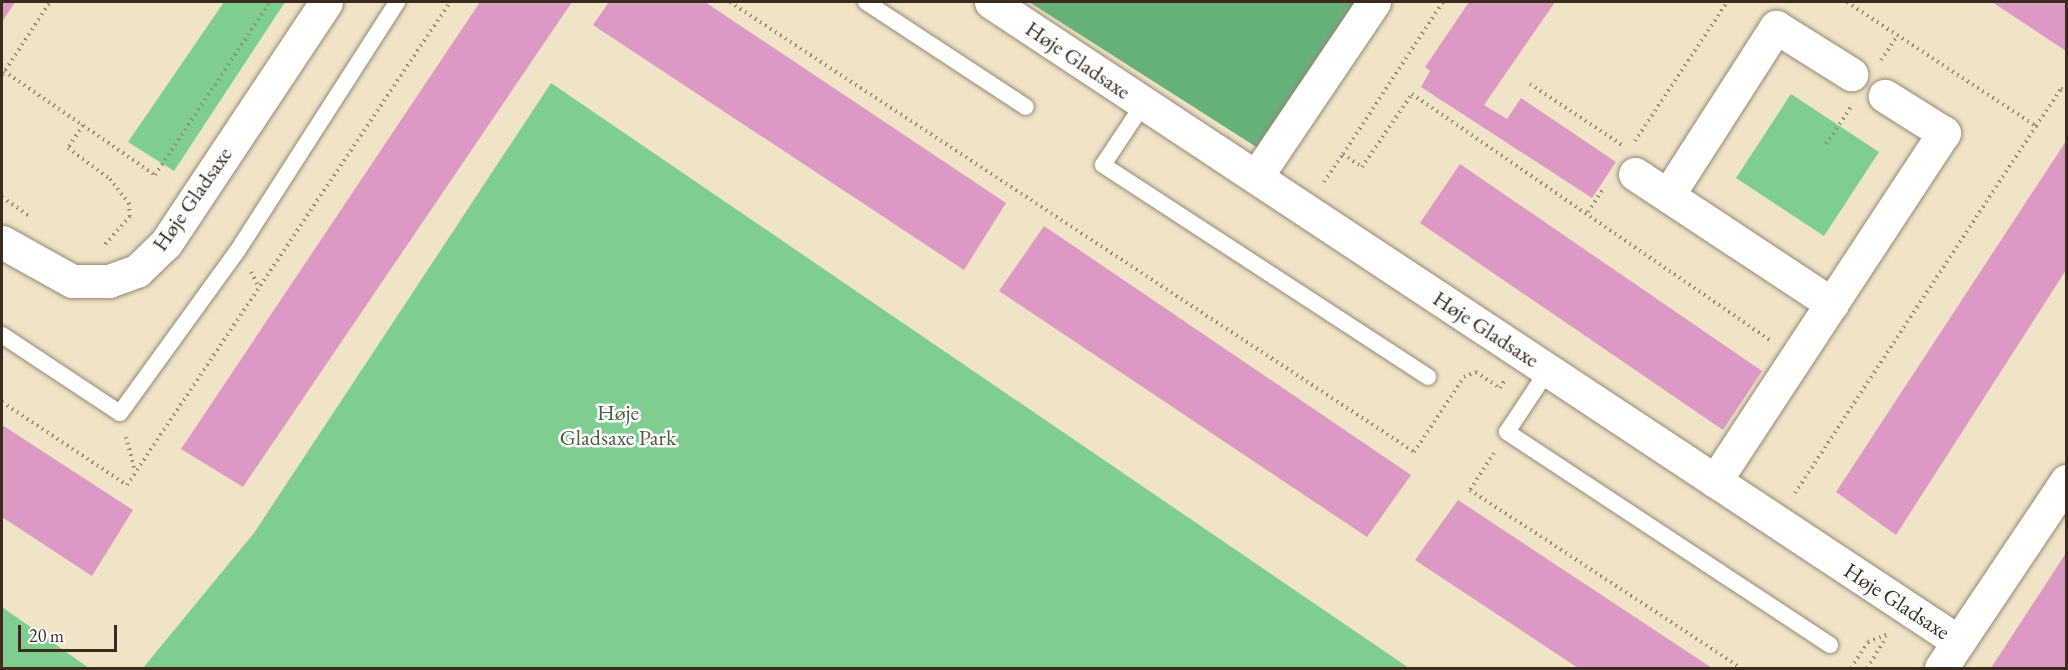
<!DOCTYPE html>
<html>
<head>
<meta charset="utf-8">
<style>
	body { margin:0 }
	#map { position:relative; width:2068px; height:670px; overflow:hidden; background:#f0e4c7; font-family:"EB Garamond",serif }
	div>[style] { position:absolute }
	.green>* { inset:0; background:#7ece8f }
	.forest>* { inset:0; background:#66b17a }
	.building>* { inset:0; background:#db99c3 }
	.path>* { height:4px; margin-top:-2px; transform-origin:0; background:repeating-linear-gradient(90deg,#968772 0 1.5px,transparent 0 6px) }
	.roads { filter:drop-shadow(0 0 2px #968772) drop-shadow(0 0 2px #968772) }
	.service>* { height:16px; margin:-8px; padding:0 8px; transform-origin:8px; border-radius:8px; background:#fff }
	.minor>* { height:33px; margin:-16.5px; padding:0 16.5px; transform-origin:16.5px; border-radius:16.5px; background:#fff }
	span { translate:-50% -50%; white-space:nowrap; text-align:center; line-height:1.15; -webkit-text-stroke:5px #fff; paint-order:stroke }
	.street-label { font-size:22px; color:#3b2a1e }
	.park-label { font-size:22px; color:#4f5b40 }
	.frame { position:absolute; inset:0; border:3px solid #3b2a1e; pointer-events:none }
	.scale { position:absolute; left:18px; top:625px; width:99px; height:27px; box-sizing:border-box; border:3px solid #3b2a1e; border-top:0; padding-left:8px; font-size:18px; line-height:21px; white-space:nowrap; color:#3b2a1e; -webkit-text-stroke:4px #fff; paint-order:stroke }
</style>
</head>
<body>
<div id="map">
	<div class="green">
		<i style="clip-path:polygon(224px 2px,285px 2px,174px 171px,128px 142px)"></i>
		<i style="clip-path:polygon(551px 83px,1409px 668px,143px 668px,254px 533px)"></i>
		<i style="clip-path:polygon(1791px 94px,1879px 152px,1824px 236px,1736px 178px)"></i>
		<i style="clip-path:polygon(2px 607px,89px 668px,2px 668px)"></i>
	</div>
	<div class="forest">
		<i style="clip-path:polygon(1029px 2px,1198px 3px,1361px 2px,1261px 150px)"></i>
	</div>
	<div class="building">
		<i style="clip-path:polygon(2px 2px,15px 2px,2px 22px)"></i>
		<i style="clip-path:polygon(480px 2px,572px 2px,243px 487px,181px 449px)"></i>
		<i style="clip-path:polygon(609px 2px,705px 2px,1006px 203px,964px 270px,593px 25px)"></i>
		<i style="clip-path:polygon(1469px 2px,1555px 2px,1484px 105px,1507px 119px,1521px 98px,1616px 162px,1592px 198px,1421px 87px,1430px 71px,1425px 67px)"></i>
		<i style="clip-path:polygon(1992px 2px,2066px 2px,2066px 51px)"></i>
		<i style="clip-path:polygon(2066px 141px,2066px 270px,1896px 535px,1836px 492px)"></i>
		<i style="clip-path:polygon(1460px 164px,1762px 371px,1723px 430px,1420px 223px)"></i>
		<i style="clip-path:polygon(1044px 226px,1411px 475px,1367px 537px,999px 291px)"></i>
		<i style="clip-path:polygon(2px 425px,133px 510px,92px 576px,2px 517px)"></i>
		<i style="clip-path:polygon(1458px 500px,1712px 668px,1578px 668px,1415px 560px)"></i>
		<i style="clip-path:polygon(2066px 553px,2066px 668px,1991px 668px)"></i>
	</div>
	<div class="path">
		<i style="left:730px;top:2px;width:819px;rotate:33.34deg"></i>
		<i style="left:1414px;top:452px;width:90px;rotate:-56.3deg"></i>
		<i style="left:1464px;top:377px;width:13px;rotate:-23deg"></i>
		<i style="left:1476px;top:372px;width:29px;rotate:34deg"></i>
		<i style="left:1500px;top:388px;width:8px;rotate:-60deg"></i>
		<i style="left:1847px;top:2px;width:226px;rotate:33.3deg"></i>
		<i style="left:1881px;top:60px;width:30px;rotate:-56deg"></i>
		<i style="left:4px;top:71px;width:183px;rotate:34.6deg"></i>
		<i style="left:155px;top:175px;width:208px;rotate:-56.4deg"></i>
		<i style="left:2px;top:75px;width:87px;rotate:-56.7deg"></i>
		<i style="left:1530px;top:84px;width:110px;rotate:33.5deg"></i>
		<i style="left:83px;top:125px;width:27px;rotate:123deg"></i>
		<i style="left:68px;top:148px;width:52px;rotate:36.4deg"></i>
		<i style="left:110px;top:179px;width:31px;rotate:52deg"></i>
		<i style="left:129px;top:203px;width:13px;rotate:86deg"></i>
		<i style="left:130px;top:216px;width:41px;rotate:131.1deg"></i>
		<i style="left:1635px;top:141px;width:167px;rotate:-56.5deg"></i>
		<i style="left:1826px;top:144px;width:45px;rotate:-56deg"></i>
		<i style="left:1343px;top:154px;width:182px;rotate:-56.7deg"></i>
		<i style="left:1324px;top:182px;width:34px;rotate:-56deg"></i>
		<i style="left:1343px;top:154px;width:23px;rotate:34deg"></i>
		<i style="left:1362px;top:167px;width:88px;rotate:-55.6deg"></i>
		<i style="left:1412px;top:94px;width:434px;rotate:34.5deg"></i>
		<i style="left:2px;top:197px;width:33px;rotate:35deg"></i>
		<i style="left:1588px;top:212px;width:30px;rotate:-57deg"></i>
		<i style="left:251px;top:272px;width:17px;rotate:62deg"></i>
		<i style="left:2px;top:402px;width:150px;rotate:33.6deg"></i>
		<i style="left:127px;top:485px;width:581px;rotate:-56.23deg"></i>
		<i style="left:126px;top:437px;width:35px;rotate:75deg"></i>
		<i style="left:1494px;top:453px;width:44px;rotate:123deg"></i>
		<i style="left:1470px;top:490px;width:324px;rotate:33.3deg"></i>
		<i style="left:1795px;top:493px;width:439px;rotate:-56.7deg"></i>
		<i style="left:2036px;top:126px;width:45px;rotate:-56deg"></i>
		<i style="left:2061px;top:89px;width:5px;rotate:11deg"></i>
		<i style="left:1851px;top:668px;width:31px;rotate:-57deg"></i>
		<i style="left:1868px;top:642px;width:22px;rotate:-21deg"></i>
		<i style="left:1867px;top:668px;width:36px;rotate:-58deg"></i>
	</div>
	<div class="roads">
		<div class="service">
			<i style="left:866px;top:2px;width:191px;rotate:33.3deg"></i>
			<i style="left:1144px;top:103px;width:74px;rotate:123.5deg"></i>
			<i style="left:1103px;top:165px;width:388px;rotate:33.1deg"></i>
			<i style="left:2px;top:335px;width:141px;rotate:33.5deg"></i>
			<i style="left:120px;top:413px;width:201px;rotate:-54.1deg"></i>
			<i style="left:238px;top:250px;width:295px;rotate:-57.3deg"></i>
			<i style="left:1548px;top:370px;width:74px;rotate:123.5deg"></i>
			<i style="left:1507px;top:432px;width:387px;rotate:33.4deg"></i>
		</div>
		<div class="minor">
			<i style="left:991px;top:2px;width:1160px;rotate:33.47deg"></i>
			<i style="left:1635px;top:174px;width:236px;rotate:33.4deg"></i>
			<i style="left:1256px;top:177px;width:211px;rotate:-56deg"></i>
			<i style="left:1668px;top:195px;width:200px;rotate:-57.3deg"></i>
			<i style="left:1776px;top:27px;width:89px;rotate:32.1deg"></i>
			<i style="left:2px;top:242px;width:80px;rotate:29.1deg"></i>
			<i style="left:72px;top:281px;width:37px"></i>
			<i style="left:109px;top:281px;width:30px;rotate:-20deg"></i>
			<i style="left:137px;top:271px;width:40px;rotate:-44deg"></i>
			<i style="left:166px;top:243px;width:289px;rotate:-56.4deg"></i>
			<i style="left:1715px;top:481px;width:417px;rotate:-56.7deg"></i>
			<i style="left:1944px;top:133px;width:70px;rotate:-147.9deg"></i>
			<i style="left:1941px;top:668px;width:225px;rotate:-56.2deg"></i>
		</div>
	</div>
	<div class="street-label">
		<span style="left:1078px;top:60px;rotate:34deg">Høje Gladsaxe</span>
		<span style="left:192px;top:199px;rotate:-55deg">Høje Gladsaxe</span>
		<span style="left:1486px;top:329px;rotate:33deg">Høje Gladsaxe</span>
		<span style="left:1897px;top:601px;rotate:33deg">Høje Gladsaxe</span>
	</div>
	<div class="park-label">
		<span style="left:618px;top:425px">Høje<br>Gladsaxe Park</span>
	</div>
	<div class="frame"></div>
	<div class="scale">20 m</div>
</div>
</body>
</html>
